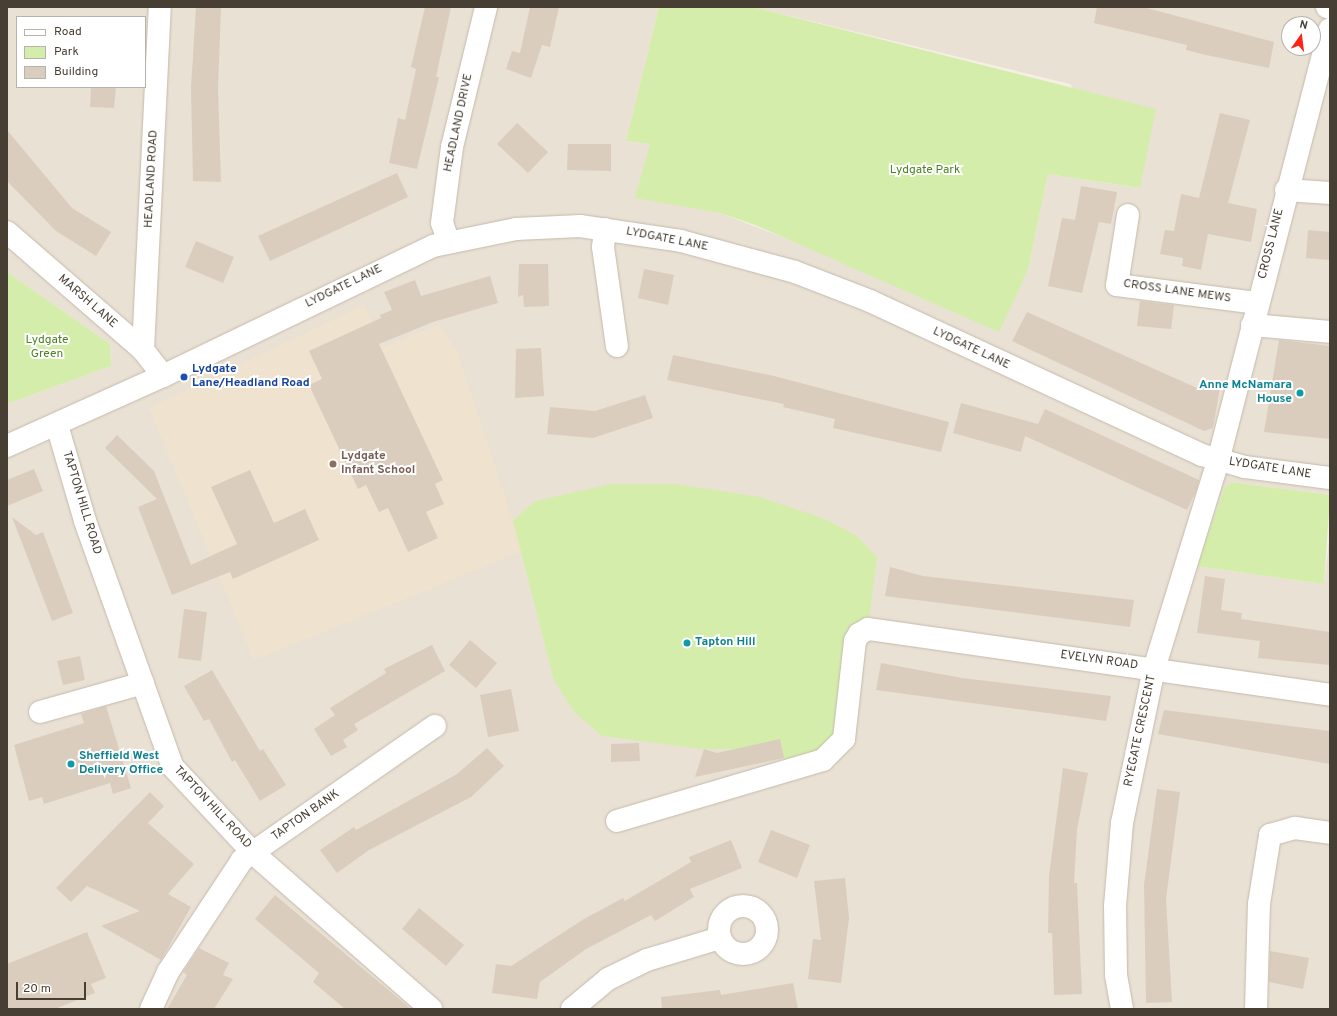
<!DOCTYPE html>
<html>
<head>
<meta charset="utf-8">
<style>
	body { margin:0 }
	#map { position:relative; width:1337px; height:1016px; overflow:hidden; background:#f5efe6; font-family:Overpass,sans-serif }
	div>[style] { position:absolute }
	.residential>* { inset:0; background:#e9e1d4 }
	.education>* { inset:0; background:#efe3cf }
	.green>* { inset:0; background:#d5edab }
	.building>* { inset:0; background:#dbcdbd }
	.roads { filter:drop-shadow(0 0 1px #c4b9ab) drop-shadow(0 0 1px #c4b9ab) }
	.minor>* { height:22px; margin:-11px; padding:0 11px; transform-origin:11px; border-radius:11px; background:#fff }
	.minor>.ring { margin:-11px; padding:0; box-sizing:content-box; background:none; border:22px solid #fff; border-radius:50% }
	.dots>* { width:11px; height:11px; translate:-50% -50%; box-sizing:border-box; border:2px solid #fff; border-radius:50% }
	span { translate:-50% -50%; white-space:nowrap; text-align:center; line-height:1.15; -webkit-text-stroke:4px #fff; paint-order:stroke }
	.street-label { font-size:12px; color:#483f34 }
	.park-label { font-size:12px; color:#4d8121 }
	.transit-label { font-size:12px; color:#164399; font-weight:700 }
	.left { translate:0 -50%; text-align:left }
	.culture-label { font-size:12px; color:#0d838f; font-weight:700 }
	.right { translate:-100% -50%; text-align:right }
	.education-label { font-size:12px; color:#785e54; font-weight:700 }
	.frame { position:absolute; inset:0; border:8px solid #483f34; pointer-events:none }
	.legend { position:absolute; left:16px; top:16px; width:130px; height:72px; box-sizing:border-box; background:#fff; border:1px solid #b6b2ae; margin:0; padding:5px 7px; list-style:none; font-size:12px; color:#483f34 }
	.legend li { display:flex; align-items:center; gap:8px; height:20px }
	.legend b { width:20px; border:1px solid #b6b2ae }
	.north { position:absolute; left:1281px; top:16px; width:40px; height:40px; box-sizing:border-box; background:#fff; border:1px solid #b6b2ae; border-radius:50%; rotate:14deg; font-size:11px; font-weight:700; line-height:16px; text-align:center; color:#483f34 }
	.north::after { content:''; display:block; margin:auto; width:14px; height:18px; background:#ff2313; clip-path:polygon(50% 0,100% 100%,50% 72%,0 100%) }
	.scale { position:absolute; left:16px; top:982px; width:70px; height:18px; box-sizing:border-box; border:2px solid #483f34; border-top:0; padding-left:5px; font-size:12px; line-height:14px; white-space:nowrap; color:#483f34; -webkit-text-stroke:3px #fff; paint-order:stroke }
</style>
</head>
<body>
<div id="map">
	<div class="residential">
		<i style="clip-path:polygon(evenodd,7px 7px,659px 7px,626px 141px,650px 144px,682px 205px,720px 213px,792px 241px,1018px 291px,1028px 270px,1048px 174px,1139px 188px,1070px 84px,753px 7px,1330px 7px,1330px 495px,1231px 482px,1225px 487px,1196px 566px,1324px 584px,1330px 533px,1330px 1009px,7px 1009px,7px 404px,111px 366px,110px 344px,7px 272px,7px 7px,17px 17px,145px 17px,145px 87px,17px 87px,17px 17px,7px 7px,1289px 24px,1313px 24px,1313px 48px,1289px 48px,1289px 24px)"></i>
	</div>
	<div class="education">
		<i style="clip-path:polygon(364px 305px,384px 347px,440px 324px,458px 354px,523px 551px,254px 660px,149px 408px)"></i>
	</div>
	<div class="green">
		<i style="clip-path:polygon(659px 7px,753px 7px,1156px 109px,1140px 188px,1048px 174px,1028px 270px,999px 332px,755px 225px,720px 213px,635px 198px,650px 144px,626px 141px)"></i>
		<i style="clip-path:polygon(7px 272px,110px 344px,111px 366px,7px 404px)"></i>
		<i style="clip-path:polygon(1231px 482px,1330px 495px,1324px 584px,1196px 566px,1225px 487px)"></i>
		<i style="clip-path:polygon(611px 484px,675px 484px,760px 497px,825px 519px,857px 536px,877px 557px,854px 737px,849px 751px,838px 761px,784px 758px,737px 768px,733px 749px,703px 749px,602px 736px,574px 712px,554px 680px,513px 521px,535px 501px)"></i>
	</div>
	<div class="building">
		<i style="clip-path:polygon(196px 7px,221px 7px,218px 89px,221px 182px,193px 181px,191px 88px)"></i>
		<i style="clip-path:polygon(425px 7px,451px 7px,436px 77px,439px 77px,417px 169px,389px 163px,398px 118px,405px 120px,416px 69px,411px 67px)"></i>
		<i style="clip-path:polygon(530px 7px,559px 7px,550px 47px,542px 45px,531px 78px,506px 69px,512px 51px,520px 53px)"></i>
		<i style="clip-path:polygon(1097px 7px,1143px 7px,1274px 42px,1269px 68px,1206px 55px,1186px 50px,1187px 45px,1094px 23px)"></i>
		<i style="clip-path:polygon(91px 87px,116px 87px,114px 108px,90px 107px)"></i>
		<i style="clip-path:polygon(1220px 113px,1250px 120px,1228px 203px,1257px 209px,1251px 242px,1208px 234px,1201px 270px,1182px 266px,1183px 258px,1160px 254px,1165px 230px,1174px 231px,1181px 194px,1199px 198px)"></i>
		<i style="clip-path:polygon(517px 123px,548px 152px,528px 173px,497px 144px)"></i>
		<i style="clip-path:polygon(7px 130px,72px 208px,111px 232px,96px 256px,56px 231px,7px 181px)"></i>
		<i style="clip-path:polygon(568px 144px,611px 144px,611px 171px,567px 170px)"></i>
		<i style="clip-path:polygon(397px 173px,408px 197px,270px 261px,258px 236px)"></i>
		<i style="clip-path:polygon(1081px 186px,1117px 192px,1111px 224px,1099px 222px,1082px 293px,1048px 286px,1062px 218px,1075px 220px)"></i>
		<i style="clip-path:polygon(1308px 230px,1330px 232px,1330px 260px,1306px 258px)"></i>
		<i style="clip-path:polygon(196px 241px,234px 257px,223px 283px,185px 267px)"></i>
		<i style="clip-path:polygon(519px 264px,548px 264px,549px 306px,524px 307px,523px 295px,518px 297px)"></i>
		<i style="clip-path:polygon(644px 269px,674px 275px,668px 305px,638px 298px)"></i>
		<i style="clip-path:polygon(490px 276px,498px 303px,433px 322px,379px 344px,443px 480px,435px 484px,444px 504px,426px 512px,438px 538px,408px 552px,388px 508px,379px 512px,366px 485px,358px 489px,309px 385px,322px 379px,309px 351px,381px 318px,380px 315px,392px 310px,384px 292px,415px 280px,421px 296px)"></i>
		<i style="clip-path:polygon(1140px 301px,1174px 305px,1171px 329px,1137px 326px)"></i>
		<i style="clip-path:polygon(1027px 312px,1197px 388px,1201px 381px,1220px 388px,1213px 428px,1204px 431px,1012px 341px)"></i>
		<i style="clip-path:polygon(1279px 340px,1330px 346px,1330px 439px,1264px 432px)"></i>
		<i style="clip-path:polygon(541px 348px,544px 396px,515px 398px,516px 349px)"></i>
		<i style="clip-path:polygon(673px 355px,774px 376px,949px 422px,941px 452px,833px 428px,835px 419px,783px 407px,784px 404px,667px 380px)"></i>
		<i style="clip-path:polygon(645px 395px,653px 418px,593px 438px,547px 434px,550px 407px,595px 411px)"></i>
		<i style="clip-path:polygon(961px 403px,1038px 424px,1045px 409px,1199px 480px,1196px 491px,1187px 510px,1025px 436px,1021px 452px,953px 433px)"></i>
		<i style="clip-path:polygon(117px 435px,154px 471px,191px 565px,237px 544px,211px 487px,250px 470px,274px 523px,305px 509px,319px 540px,233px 579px,230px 572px,172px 595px,138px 507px,157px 499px,105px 448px)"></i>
		<i style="clip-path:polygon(34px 469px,43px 491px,7px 506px,7px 480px)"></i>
		<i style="clip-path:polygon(12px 517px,36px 535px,43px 532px,73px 613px,52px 621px)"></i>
		<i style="clip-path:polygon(890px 567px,923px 576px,1134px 600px,1130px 627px,885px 596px)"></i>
		<i style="clip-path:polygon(1205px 576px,1225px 579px,1221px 610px,1242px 613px,1241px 619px,1330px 632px,1330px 665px,1258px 658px,1260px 641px,1197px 633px)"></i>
		<i style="clip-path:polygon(184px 609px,207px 612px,201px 661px,178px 658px)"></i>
		<i style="clip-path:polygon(470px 640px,497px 663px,476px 688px,449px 665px)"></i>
		<i style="clip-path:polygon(432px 645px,445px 671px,354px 724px,358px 730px,343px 740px,347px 747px,331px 756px,314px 729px,335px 715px,330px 708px,386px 673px,384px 669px)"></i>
		<i style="clip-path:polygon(80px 656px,85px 680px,63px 685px,57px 661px)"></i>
		<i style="clip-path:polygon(881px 663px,962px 678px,1111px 696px,1106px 721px,876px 690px)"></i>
		<i style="clip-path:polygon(212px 670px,260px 751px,263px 749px,286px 785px,260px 801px,235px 760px,232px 762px,209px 719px,204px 721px,184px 686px)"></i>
		<i style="clip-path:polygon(511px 689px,519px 731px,488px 737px,480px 695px)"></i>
		<i style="clip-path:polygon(106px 706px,131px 788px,113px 794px,110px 783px,44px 804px,42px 797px,29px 801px,14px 745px,84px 723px,81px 714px)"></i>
		<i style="clip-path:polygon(1164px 710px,1330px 731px,1330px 764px,1158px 734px)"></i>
		<i style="clip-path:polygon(780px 739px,784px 758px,695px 777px,704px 749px,717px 753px)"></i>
		<i style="clip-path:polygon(639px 743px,640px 761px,611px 762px,611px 744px)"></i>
		<i style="clip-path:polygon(487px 748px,504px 766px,471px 797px,369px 850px,337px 873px,320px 850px,354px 827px,356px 830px,457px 774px)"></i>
		<i style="clip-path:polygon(1063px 768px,1088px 773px,1077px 830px,1074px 883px,1077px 883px,1082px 994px,1054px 995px,1052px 933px,1048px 933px,1049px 876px)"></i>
		<i style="clip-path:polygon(1157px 789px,1180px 792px,1166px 899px,1172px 1002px,1146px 1003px,1144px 885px)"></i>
		<i style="clip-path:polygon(150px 792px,164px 806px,148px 823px,194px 864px,168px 894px,191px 907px,161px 960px,101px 926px,140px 911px,87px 886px,71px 902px,56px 888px)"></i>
		<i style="clip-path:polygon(771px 830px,810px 845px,797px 878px,758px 862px)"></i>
		<i style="clip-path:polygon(731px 840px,742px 868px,690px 889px,694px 897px,655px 921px,651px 915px,586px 949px,540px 982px,537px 999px,492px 993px,496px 964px,511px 966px,584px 919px,623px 898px,625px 901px,691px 862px,689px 857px)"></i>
		<i style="clip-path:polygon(845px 878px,849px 918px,841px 983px,808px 979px,813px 939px,821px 940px,814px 881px)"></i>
		<i style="clip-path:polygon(275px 895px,411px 1009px,345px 1009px,313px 982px,319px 973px,255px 919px)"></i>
		<i style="clip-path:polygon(419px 908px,464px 945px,446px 966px,402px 929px)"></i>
		<i style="clip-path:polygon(87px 932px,106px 978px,91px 984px,95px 993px,55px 1009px,7px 1009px,7px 964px)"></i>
		<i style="clip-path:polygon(199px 948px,229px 963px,223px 975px,233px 979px,214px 1009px,167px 1009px,187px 975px,183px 972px)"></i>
		<i style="clip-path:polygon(1270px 951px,1309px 958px,1303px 989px,1269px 982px)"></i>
		<i style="clip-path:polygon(793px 983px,798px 1009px,662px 1009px,661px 997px,720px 990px,721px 995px)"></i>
	</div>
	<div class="roads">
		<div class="minor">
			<i style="left:1327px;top:7px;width:3px;rotate:18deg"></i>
			<i style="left:1286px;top:190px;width:44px;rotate:3.9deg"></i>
			<i style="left:1128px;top:215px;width:71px;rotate:98.9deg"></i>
			<i style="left:1117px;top:285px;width:142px;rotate:7.3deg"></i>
			<i style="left:605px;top:229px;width:18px;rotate:96deg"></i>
			<i style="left:603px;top:247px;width:100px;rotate:82deg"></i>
			<i style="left:7px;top:232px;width:180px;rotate:40.9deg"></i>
			<i style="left:143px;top:350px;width:33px;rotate:52deg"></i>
			<i style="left:448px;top:240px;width:18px;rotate:-109deg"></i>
			<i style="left:442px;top:223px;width:77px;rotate:-82.5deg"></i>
			<i style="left:452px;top:147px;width:144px;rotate:-76.3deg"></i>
			<i style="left:1252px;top:325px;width:78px;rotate:5.1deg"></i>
			<i style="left:143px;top:350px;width:343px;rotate:-87.2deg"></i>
			<i style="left:57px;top:425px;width:100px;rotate:73.7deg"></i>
			<i style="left:85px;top:521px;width:260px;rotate:70.4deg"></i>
			<i style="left:172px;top:766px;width:119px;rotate:47deg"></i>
			<i style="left:253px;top:853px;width:237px;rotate:41.2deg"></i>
			<i style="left:7px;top:446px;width:171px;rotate:-24.2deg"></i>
			<i style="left:163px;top:376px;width:300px;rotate:-25.7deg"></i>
			<i style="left:433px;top:246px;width:85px;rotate:-11.6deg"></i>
			<i style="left:516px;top:229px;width:64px;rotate:-2.7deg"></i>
			<i style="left:580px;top:226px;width:102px;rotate:8.4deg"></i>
			<i style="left:681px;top:241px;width:118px;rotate:15.2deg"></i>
			<i style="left:795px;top:272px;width:80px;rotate:21.1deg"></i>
			<i style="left:870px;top:301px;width:366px;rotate:24.9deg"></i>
			<i style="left:1202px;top:455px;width:45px;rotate:15.6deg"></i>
			<i style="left:1245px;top:467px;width:86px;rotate:7.4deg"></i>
			<i style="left:40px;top:712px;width:107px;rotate:-15.7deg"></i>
			<i style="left:617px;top:821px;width:215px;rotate:-16.5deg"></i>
			<i style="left:823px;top:760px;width:30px;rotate:-45deg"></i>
			<i style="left:844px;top:739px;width:99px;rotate:-83.6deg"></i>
			<i style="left:855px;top:641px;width:8px;rotate:-60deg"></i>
			<i style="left:859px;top:634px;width:10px;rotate:-29deg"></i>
			<i style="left:868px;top:629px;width:467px;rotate:8.1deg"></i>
			<i class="ring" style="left:719px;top:906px;width:26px;height:26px"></i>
			<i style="left:151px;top:1009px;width:41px;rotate:-65.3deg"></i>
			<i style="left:168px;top:972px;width:134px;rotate:-56.5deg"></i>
			<i style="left:242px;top:860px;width:235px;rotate:-34.8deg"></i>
			<i style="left:572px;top:1009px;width:47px;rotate:-39.8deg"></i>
			<i style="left:608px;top:979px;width:43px;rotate:-26deg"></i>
			<i style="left:647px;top:960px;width:76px;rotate:-16.8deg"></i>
			<i style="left:1122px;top:1009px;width:35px;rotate:-100deg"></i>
			<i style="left:1116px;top:975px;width:69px;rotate:-90.8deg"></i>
			<i style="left:1115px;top:906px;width:83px;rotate:-85.2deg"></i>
			<i style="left:1122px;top:823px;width:157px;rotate:-78.3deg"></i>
			<i style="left:1154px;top:669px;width:218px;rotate:-72.9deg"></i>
			<i style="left:1218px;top:461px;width:446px;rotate:-75.5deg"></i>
			<i style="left:1256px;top:1009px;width:105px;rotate:-88.4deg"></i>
			<i style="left:1259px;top:904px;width:70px;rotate:-80.9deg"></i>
			<i style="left:1270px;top:835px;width:26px;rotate:-16deg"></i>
			<i style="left:1295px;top:828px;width:35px;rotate:8deg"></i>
		</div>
	</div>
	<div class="dots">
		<i style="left:184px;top:377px;background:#1a4fb4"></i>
		<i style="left:1300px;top:393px;background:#0f9aa8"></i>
		<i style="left:333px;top:464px;background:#8d6e63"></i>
		<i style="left:687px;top:643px;background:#0f9aa8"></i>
		<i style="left:71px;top:764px;background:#0f9aa8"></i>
	</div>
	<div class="street-label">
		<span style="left:459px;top:123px;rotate:-78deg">HEADLAND DRIVE</span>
		<span style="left:152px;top:179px;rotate:-87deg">HEADLAND ROAD</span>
		<span style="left:667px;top:240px;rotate:11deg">LYDGATE LANE</span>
		<span style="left:1272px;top:244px;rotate:-76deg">CROSS LANE</span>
		<span style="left:344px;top:287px;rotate:-26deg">LYDGATE LANE</span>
		<span style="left:1177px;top:292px;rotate:8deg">CROSS LANE MEWS</span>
		<span style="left:87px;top:302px;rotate:41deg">MARSH LANE</span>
		<span style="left:971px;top:349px;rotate:25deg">LYDGATE LANE</span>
		<span style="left:1270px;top:469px;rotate:9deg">LYDGATE LANE</span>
		<span style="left:81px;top:503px;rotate:73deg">TAPTON HILL ROAD</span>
		<span style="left:1099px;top:661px;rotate:8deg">EVELYN ROAD</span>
		<span style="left:1141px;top:731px;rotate:-78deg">RYEGATE CRESCENT</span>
		<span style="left:212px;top:808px;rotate:47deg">TAPTON HILL ROAD</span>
		<span style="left:306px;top:816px;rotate:-35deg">TAPTON BANK</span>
	</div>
	<div class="park-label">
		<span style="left:925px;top:171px">Lydgate Park</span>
		<span style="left:47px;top:348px">Lydgate<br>Green</span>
	</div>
	<div class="transit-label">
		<span class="left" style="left:192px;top:377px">Lydgate<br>Lane/Headland Road</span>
	</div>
	<div class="culture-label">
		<span class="right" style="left:1292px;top:393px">Anne McNamara<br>House</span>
		<span class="left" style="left:695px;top:643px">Tapton Hill</span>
		<span class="left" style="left:79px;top:764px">Sheffield West<br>Delivery Office</span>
	</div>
	<div class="education-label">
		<span class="left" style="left:341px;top:464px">Lydgate<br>Infant School</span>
	</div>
	<div class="frame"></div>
	<ul class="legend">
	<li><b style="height:5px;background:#fff"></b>Road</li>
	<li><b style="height:11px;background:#d5edab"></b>Park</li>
	<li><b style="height:11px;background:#dbcdbd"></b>Building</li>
	</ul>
	<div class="north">N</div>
	<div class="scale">20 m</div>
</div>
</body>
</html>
